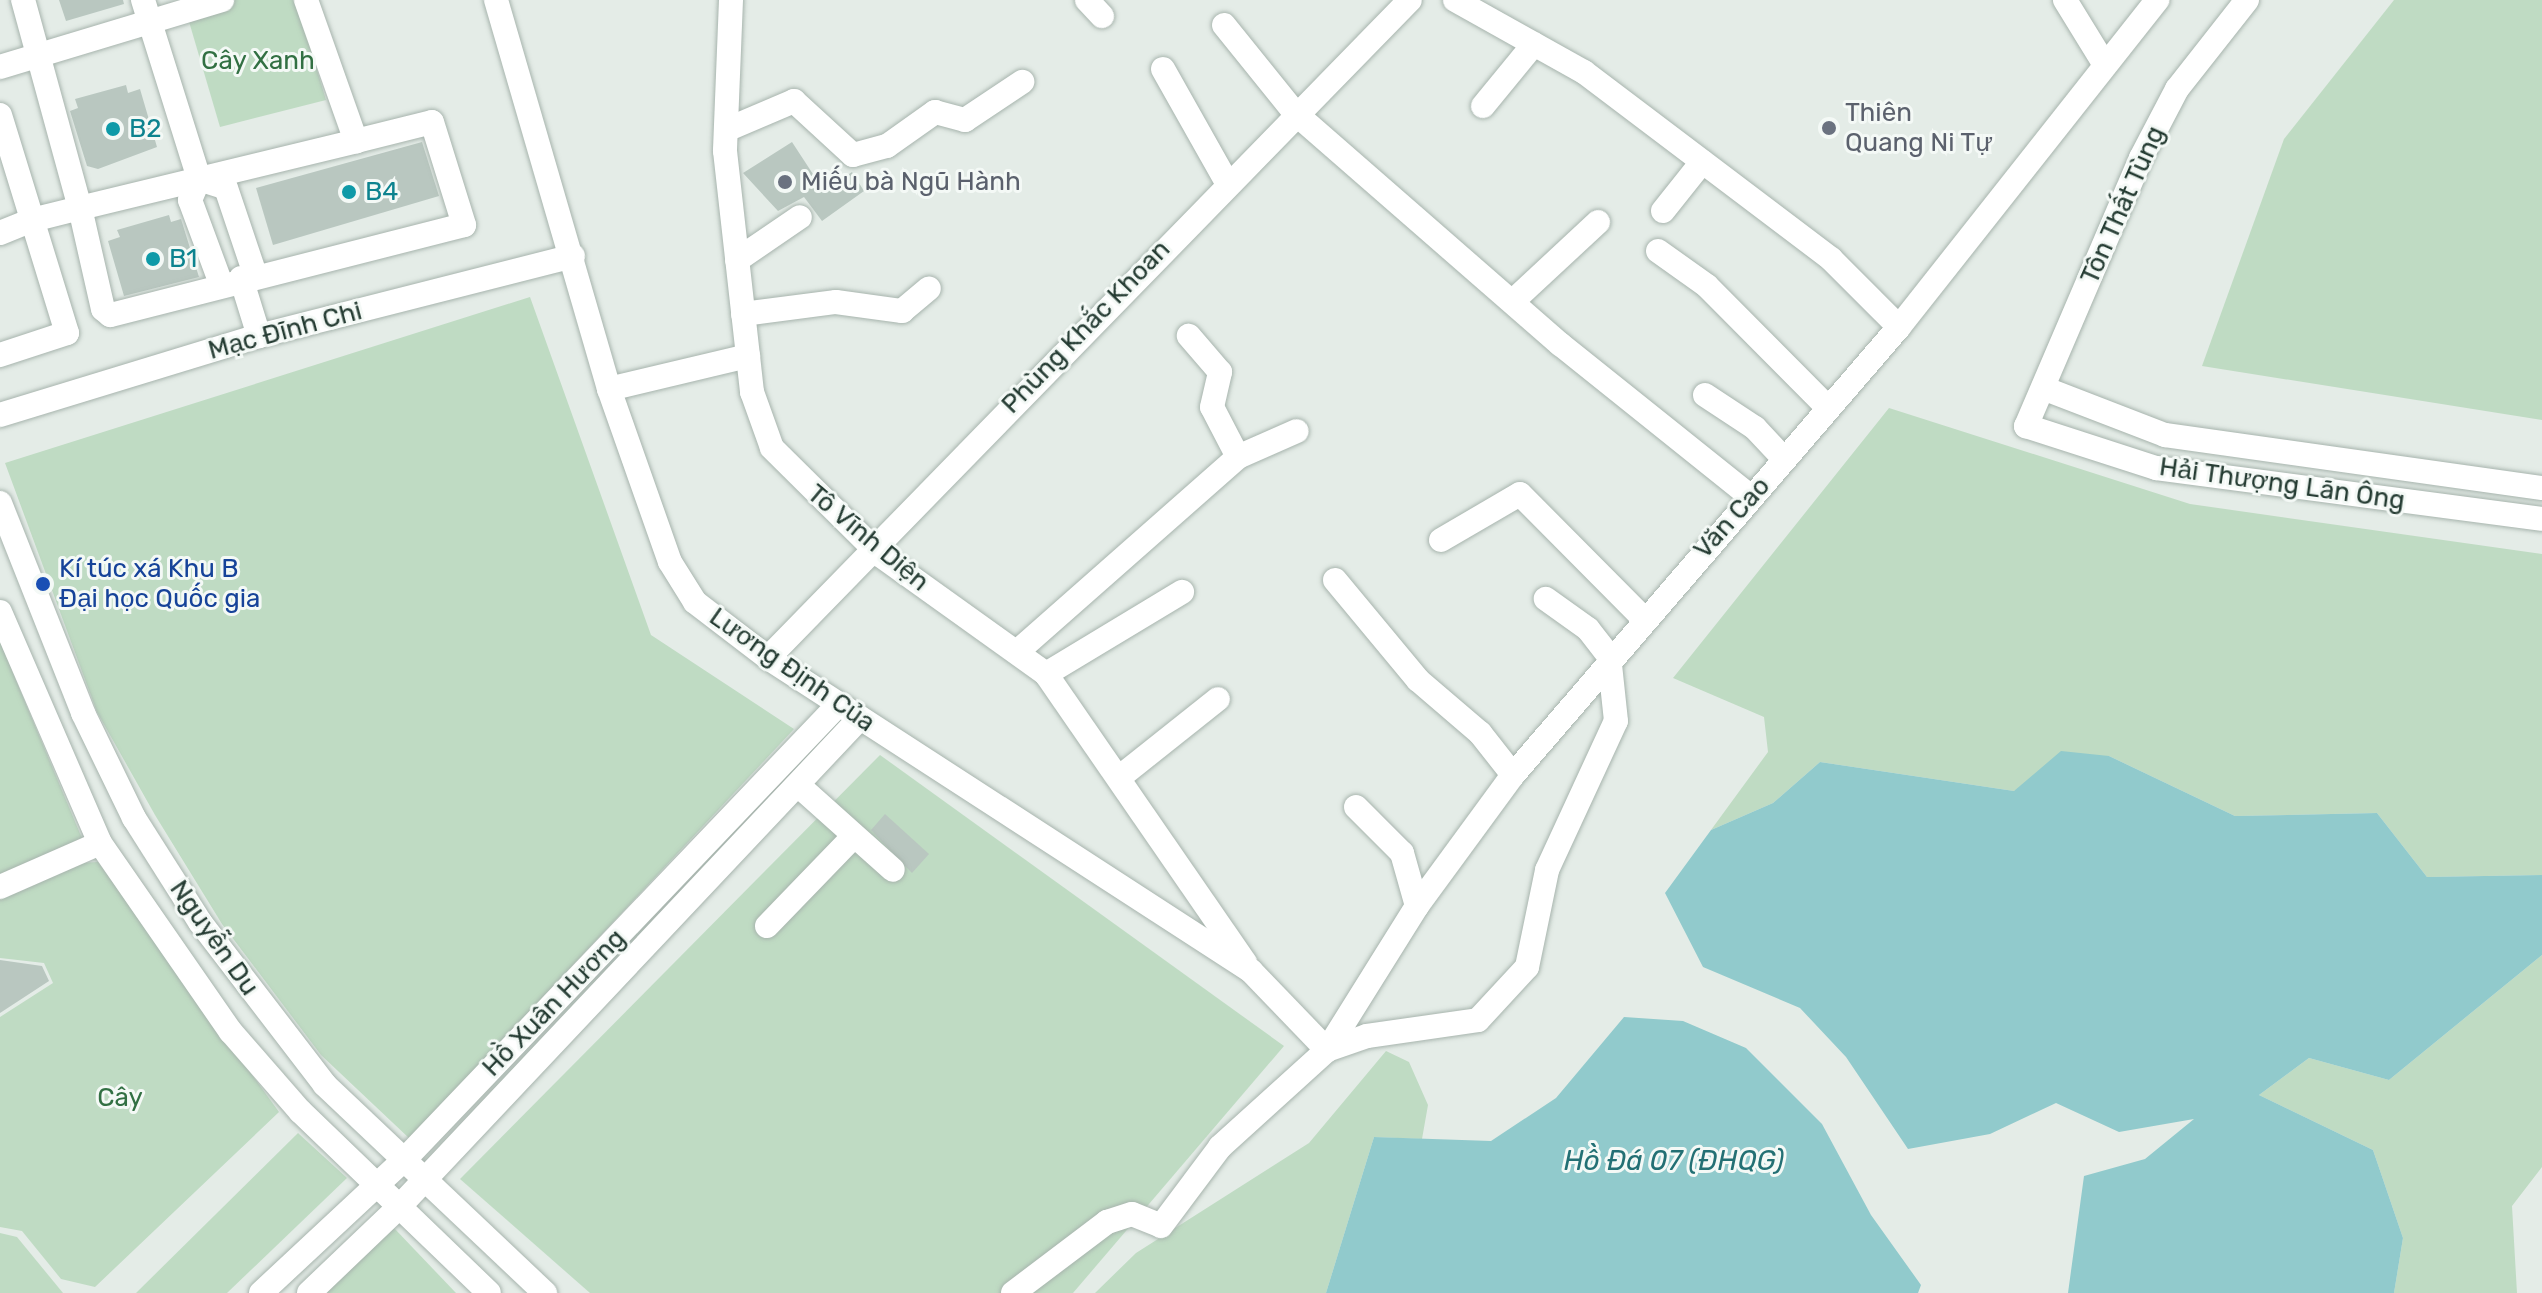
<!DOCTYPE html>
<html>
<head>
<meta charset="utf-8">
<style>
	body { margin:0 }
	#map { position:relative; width:2542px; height:1293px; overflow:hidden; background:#e4ece7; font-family:Rubik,sans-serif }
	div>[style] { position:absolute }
	.green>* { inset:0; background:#bfdbc3 }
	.water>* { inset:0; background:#91cacc }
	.building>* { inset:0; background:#b9c7c0 }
	.roads { filter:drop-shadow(0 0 2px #a7b4ad) drop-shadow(0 0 2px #a7b4ad) }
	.minor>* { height:24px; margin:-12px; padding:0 12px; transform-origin:12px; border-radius:12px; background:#fff }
	.dots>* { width:22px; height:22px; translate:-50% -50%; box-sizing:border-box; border:4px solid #f4f9f6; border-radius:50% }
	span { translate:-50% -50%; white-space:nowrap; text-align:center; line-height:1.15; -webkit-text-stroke:6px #f4f9f6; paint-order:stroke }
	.park-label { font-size:26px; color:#327043 }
	.worship-label { font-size:26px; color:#5b616d }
	.left { translate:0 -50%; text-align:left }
	.culture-label { font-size:26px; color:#0d838f }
	.street-label { font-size:26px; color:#253c33 }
	.transit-label { font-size:26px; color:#164399 }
	.water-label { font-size:28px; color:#237074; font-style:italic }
</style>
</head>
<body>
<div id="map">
	<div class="green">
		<i style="clip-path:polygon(209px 0,296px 0,326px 100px,220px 127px,185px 8px)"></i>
		<i style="clip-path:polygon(2394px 0,2542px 0,2542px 420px,2202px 366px,2284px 139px)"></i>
		<i style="clip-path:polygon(530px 297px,651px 635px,794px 729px,410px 1139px,321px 1055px,222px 924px,155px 815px,97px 712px,5px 463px)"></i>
		<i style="clip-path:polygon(1889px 408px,2190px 504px,2542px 554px,2542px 875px,2427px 877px,2377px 813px,2235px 816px,2109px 756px,2014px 791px,1820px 762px,1773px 803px,1711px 830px,1768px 752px,1764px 717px,1673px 678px)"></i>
		<i style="clip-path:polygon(0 642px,84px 843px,0 878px)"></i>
		<i style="clip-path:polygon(880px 755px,1284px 1046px,1073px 1293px,590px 1293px,460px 1179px)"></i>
		<i style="clip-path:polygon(98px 862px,279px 1112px,95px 1287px,61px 1279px,22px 1231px,0 1227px,0 1017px,53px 983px,44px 963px,0 958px,0 893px,61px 864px)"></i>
		<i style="clip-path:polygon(2542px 955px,2542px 1167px,2512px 1206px,2517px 1293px,2394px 1293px,2403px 1238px,2373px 1150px,2259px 1095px,2309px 1058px,2389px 1080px)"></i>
		<i style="clip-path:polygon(1386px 1051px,1409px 1062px,1428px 1105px,1422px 1139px,1374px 1137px,1326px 1293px,1095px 1293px,1136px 1253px,1309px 1143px)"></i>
		<i style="clip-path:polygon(298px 1133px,347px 1178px,227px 1293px,136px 1293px)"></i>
		<i style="clip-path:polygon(394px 1228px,456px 1293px,308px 1293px)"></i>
		<i style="clip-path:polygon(0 1233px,17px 1237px,63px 1293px,0 1293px)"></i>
	</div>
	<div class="water">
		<i style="clip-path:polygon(2061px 751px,2109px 756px,2235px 816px,2377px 813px,2427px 877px,2542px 875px,2542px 955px,2389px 1080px,2309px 1058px,2259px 1095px,2373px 1150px,2403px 1238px,2394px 1293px,2068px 1293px,2084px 1176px,2145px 1159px,2194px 1119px,2119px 1132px,2056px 1103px,1990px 1134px,1908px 1149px,1846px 1057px,1800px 1008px,1703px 967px,1665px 893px,1711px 830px,1773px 803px,1820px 762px,2014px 791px)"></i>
		<i style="clip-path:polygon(1624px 1017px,1683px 1021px,1746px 1048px,1822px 1124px,1871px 1215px,1921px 1285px,1918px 1293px,1326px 1293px,1374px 1137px,1491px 1141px,1556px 1098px)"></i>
	</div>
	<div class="building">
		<i style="clip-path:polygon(59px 0,123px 0,124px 4px,66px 21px)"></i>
		<i style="clip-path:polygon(126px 85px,128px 93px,140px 89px,157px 147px,98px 169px,87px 166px,70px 111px,78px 108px,75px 99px)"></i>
		<i style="clip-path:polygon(422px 142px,439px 196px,273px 245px,256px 188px)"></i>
		<i style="clip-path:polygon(792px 142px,824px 191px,852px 172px,864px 191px,822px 221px,804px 197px,778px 211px,743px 173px)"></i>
		<i style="clip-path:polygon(169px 215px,171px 222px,181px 219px,199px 277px,124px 296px,108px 241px,120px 237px,117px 230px)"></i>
		<i style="clip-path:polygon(885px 814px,929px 854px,912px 873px,871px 830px)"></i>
		<i style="clip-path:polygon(0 960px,42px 966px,49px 981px,0 1013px)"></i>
	</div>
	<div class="roads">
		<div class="minor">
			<i style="left:143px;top:0;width:188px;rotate:72.6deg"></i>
			<i style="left:199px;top:179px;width:23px;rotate:113deg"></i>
			<i style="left:190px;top:200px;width:90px;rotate:69.7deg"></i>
			<i style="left:306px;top:0;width:150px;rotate:70.5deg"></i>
			<i style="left:496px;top:0;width:405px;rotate:73.8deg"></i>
			<i style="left:609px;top:389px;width:183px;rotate:70.6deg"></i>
			<i style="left:670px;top:562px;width:47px;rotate:58deg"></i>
			<i style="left:695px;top:602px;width:92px;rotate:37.5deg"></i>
			<i style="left:768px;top:658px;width:576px;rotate:32.94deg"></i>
			<i style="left:1251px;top:971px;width:110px;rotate:46.1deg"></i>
			<i style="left:731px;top:0;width:151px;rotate:92.3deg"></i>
			<i style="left:725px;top:151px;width:243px;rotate:83.6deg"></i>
			<i style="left:752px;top:392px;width:59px;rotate:70.3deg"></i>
			<i style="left:772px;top:448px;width:152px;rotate:44.7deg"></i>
			<i style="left:880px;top:555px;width:204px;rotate:35.6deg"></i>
			<i style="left:1046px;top:674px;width:351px;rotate:55.4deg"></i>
			<i style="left:1087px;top:0;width:22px;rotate:47deg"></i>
			<i style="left:1455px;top:0;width:148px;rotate:29.2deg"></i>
			<i style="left:1584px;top:72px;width:310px;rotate:37.1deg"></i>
			<i style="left:1831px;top:259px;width:96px;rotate:45deg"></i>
			<i style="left:2065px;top:0;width:76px;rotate:58.4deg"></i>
			<i style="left:2247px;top:0;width:113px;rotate:128.2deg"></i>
			<i style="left:2177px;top:89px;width:78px;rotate:117.6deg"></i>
			<i style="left:2141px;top:158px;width:292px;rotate:113.2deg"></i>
			<i style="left:2026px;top:426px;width:137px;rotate:17.9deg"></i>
			<i style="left:2156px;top:468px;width:389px;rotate:7.5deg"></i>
			<i style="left:1224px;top:25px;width:113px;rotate:51.1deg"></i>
			<i style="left:1295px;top:113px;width:352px;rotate:41.1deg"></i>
			<i style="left:1560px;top:344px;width:245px;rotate:38.7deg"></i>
			<i style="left:0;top:67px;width:232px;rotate:-16.8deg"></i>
			<i style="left:1163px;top:69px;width:129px;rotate:60.6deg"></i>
			<i style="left:1483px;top:106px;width:80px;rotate:-50.6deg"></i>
			<i style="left:0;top:115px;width:228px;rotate:72.9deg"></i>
			<i style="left:67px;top:333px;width:71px;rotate:161.8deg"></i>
			<i style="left:726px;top:130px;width:74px;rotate:-23.1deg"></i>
			<i style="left:794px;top:101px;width:80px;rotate:42.5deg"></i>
			<i style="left:853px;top:155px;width:35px;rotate:-15deg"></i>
			<i style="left:887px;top:146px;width:59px;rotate:-35.3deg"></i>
			<i style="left:935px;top:112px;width:31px;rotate:15deg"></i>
			<i style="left:965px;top:120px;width:69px;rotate:-33.7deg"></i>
			<i style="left:199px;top:179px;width:28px;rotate:18deg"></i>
			<i style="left:226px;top:188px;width:91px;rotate:71.4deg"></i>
			<i style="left:1663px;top:211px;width:63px;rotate:-51.5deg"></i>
			<i style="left:0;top:233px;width:35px;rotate:-22deg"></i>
			<i style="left:32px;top:220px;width:49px;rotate:-14deg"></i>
			<i style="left:80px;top:208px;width:284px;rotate:-13.6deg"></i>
			<i style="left:356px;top:141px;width:78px;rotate:-14deg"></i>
			<i style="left:432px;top:122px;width:108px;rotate:72.7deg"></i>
			<i style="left:464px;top:225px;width:365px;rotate:165.7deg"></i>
			<i style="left:110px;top:315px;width:9px;rotate:-139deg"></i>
			<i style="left:103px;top:309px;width:104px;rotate:-102.8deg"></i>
			<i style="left:80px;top:208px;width:216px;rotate:-105.3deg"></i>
			<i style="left:1658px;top:251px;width:60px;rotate:35.5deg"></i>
			<i style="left:1707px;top:286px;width:172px;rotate:45.2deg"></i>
			<i style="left:737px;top:260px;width:76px;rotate:-34.3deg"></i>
			<i style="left:241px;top:278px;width:61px;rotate:72.8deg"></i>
			<i style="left:1513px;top:301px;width:116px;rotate:-42.9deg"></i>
			<i style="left:743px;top:314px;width:94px;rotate:-7.4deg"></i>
			<i style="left:836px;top:302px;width:67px;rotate:7.8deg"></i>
			<i style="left:902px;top:311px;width:35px;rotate:-40deg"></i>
			<i style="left:2043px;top:388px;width:131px;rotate:21.1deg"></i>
			<i style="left:2165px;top:435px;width:381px;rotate:8deg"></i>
			<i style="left:609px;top:389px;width:143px;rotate:-13.4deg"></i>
			<i style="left:1705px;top:395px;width:60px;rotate:33.4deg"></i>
			<i style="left:1755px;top:428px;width:42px;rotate:46.9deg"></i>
			<i style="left:0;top:415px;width:271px;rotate:-17deg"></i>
			<i style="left:259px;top:336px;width:324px;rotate:-14.3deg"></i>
			<i style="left:1238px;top:457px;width:64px;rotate:-23.8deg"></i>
			<i style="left:0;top:503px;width:226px;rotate:68.4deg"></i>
			<i style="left:83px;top:713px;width:117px;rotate:64.1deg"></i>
			<i style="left:134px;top:818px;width:123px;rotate:57.6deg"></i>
			<i style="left:200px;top:922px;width:205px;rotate:52.5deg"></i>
			<i style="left:325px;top:1085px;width:303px;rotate:43.4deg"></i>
			<i style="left:1441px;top:540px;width:91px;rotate:-30.2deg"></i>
			<i style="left:1520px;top:494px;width:175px;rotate:45.2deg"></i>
			<i style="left:1335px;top:580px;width:130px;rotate:50.3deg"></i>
			<i style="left:1418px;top:680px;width:82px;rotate:40.5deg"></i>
			<i style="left:1480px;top:733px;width:53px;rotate:51.8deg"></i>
			<i style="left:0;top:612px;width:252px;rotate:66.6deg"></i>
			<i style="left:100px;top:843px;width:230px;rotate:55.3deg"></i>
			<i style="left:231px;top:1032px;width:105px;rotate:48.9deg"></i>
			<i style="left:300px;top:1111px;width:262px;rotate:43.9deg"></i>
			<i style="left:1018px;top:651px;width:293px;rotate:-41.4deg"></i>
			<i style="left:1238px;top:457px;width:56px;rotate:-117.5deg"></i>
			<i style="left:1212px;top:407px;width:36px;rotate:-77deg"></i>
			<i style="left:1220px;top:372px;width:48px;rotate:-130.7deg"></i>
			<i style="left:768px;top:658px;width:919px;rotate:-45.71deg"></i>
			<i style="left:1046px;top:674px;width:159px;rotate:-31.1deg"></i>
			<i style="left:1120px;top:777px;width:125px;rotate:-38.5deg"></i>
			<i style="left:798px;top:785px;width:127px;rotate:41.8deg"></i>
			<i style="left:1356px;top:807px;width:65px;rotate:45deg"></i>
			<i style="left:1402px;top:853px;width:55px;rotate:74.2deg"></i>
			<i style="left:0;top:887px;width:109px;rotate:-23.7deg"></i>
			<i style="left:767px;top:926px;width:125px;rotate:-46deg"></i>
			<i style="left:1327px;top:1050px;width:170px;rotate:-58deg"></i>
			<i style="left:1417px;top:906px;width:162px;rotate:-53.8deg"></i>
			<i style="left:1513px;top:775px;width:591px;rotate:-49.25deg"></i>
			<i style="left:1899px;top:327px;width:417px;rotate:-51.7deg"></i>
			<i style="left:261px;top:1293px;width:198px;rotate:-43deg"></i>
			<i style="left:406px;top:1158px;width:626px;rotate:-46.36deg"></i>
			<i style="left:309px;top:1293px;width:124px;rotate:-43.7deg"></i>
			<i style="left:399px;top:1207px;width:672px;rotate:-46.69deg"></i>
			<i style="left:1013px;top:1293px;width:118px;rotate:-37.1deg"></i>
			<i style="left:1107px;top:1222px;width:26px;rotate:-18deg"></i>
			<i style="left:1132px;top:1214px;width:31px;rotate:22deg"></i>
			<i style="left:1161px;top:1226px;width:99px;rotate:-53.2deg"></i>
			<i style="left:1220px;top:1147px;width:144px;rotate:-42.2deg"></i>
			<i style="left:1327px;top:1050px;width:42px;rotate:-19.3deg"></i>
			<i style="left:1367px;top:1036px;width:112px;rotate:-8.2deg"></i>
			<i style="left:1478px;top:1020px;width:72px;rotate:-47.2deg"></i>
			<i style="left:1527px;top:967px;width:99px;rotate:-78.3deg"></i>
			<i style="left:1547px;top:870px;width:164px;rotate:-65.2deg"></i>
			<i style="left:1616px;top:721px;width:65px;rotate:-96.1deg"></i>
			<i style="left:1609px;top:656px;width:34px;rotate:-128deg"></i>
			<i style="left:1588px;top:629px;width:52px;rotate:-144.5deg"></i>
		</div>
	</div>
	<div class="dots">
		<i style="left:1829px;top:128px;background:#6b7280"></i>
		<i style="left:113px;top:129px;background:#0f9aa8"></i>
		<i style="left:785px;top:182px;background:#6b7280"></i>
		<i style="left:349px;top:192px;background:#0f9aa8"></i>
		<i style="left:153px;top:259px;background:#0f9aa8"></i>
		<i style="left:43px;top:584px;background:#1a4fb4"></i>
	</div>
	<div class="park-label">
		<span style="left:258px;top:61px">Cây Xanh</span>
		<span style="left:120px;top:1098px">Cây</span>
	</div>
	<div class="worship-label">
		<span class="left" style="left:1845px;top:128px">Thiên<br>Quang Ni Tự</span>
		<span class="left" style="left:801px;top:182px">Miếu bà Ngũ Hành</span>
	</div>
	<div class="culture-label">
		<span class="left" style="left:129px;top:129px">B2</span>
		<span class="left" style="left:365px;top:192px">B4</span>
		<span class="left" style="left:169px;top:259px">B1</span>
	</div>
	<div class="street-label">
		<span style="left:2123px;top:205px;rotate:-66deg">Tôn Thất Tùng</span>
		<span style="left:1086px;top:327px;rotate:-46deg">Phùng Khắc Khoan</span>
		<span style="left:285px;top:331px;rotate:-15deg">Mạc Đĩnh Chi</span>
		<span style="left:2282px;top:484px;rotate:8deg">Hải Thượng Lãn Ông</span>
		<span style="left:1732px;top:518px;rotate:-48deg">Văn Cao</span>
		<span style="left:868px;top:538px;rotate:40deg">Tô Vĩnh Diện</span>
		<span style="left:792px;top:670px;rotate:35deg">Lương Định Của</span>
		<span style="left:214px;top:938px;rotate:55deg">Nguyễn Du</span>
		<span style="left:554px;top:1003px;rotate:-46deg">Hồ Xuân Hương</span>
	</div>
	<div class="transit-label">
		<span class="left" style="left:59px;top:584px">Kí túc xá Khu B<br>Đại học Quốc gia</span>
	</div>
	<div class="water-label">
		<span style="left:1674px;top:1161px">Hồ Đá 07 (ĐHQG)</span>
	</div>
</div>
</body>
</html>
